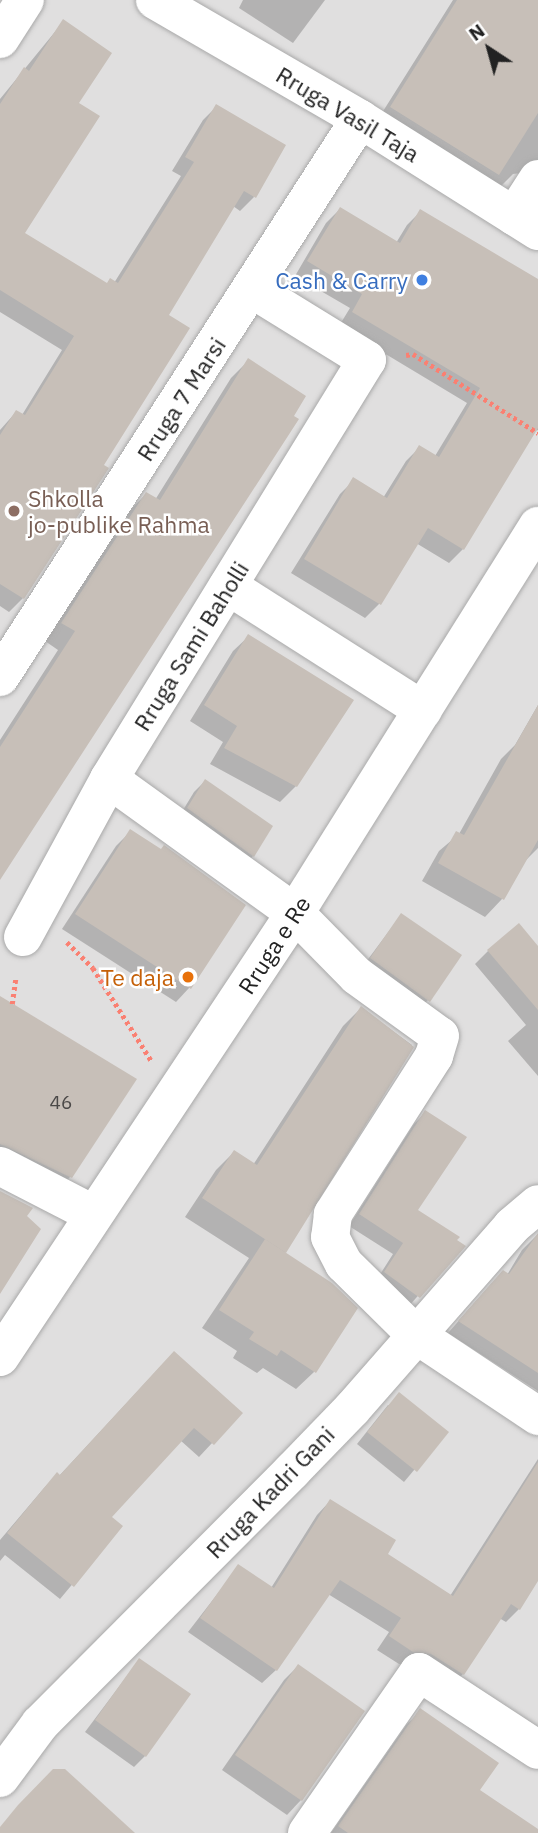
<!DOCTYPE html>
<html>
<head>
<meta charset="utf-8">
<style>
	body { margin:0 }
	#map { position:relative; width:538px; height:1833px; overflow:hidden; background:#f2efe9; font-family:"IBM Plex Sans",sans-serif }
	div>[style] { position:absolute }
	.residential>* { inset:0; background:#e0dfdf }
	.shadow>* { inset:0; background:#0003 }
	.building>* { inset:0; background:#c7bfb8 }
	.path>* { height:4.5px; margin-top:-2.25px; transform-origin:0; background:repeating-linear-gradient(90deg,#fa8072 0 3.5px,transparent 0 7px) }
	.roads { filter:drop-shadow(0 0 2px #a9a9a9) drop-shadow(0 0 2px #a9a9a9) }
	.minor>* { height:38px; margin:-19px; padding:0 19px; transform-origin:19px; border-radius:19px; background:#fff }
	.dots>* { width:19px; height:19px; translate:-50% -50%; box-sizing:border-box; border:4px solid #fff; border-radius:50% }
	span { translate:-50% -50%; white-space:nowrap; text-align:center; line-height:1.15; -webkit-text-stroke:5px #fff; paint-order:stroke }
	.number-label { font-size:19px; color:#4b4948 }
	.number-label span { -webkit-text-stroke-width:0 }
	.street-label { font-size:23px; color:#222 }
	.shop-label { font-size:23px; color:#366cbe }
	.right { translate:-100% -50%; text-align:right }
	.education-label { font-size:23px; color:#785e54 }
	.left { translate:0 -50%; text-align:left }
	.food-label { font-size:23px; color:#c56008 }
	.north { position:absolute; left:454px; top:14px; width:70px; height:70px; -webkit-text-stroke:5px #fff; paint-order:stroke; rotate:324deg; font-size:19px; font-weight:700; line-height:28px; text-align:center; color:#222 }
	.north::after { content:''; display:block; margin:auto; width:24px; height:32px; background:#222; clip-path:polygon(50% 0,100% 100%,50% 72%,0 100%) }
</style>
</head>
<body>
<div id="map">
	<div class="residential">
		<i style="clip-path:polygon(0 0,538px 0,538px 1833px,0 1833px)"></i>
	</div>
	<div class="shadow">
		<i style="clip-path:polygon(243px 0,325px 0,293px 43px,239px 8px)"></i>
		<i style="clip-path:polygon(453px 0,538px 0,538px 182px,521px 173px,513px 174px,495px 192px,375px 124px)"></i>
		<i style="clip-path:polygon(63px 22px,77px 103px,22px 233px,106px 285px,114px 283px,181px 176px,172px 171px,203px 120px,216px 107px,254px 197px,240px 211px,233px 206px,167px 316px,102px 466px,23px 598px,9px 612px,0 606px,0 430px,16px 412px,22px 415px,62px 350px,0 312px,0 99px)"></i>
		<i style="clip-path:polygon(340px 209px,396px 243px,407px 225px,421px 211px,538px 284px,538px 430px,534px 431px,463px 549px,449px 563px,416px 543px,379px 604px,365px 618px,291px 573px,340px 494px,354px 480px,383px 498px,406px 461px,420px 447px,435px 456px,467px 403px,339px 326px,350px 308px,295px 276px,326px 223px)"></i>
		<i style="clip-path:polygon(249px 360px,0 876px,0 740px,58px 650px,45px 641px,128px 512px,146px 494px,155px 500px,231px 378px)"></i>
		<i style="clip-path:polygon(249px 636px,296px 786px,280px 802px,210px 764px,223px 742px,190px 721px,233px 651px)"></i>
		<i style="clip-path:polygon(538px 705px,538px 848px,523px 863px,502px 899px,485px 917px,422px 881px,439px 851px,459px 834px,501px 759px,515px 745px)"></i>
		<i style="clip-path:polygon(205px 781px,253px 856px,242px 867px,177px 820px,194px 792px)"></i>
		<i style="clip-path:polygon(130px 832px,190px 987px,176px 1002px,62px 929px,116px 846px)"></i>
		<i style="clip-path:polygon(401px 915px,428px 1000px,417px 1011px,360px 970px)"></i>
		<i style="clip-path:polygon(538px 949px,538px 1076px,508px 1041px,526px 1025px,475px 964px,488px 951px)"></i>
		<i style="clip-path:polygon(0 1000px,135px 1080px,70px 1177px,57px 1191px,0 1162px)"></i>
		<i style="clip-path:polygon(361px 1008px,412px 1045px,285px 1251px,314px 1372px,296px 1389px,263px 1368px,257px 1373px,233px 1358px,237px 1351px,202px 1328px,249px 1258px,185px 1217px,216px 1170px,234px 1152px,253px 1165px,343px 1026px)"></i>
		<i style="clip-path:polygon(425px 1113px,416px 1211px,463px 1246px,407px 1308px,374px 1284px,393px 1254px,349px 1226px,414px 1124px)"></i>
		<i style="clip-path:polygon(538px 1234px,538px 1391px,448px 1333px,492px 1283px,507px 1275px,522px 1250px)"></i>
		<i style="clip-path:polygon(161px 1366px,240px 1413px,199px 1457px,180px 1440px,109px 1517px,121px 1526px,60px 1599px,5px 1555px,0 1561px,0 1540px,44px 1488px,57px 1475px,59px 1476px)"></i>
		<i style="clip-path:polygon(388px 1405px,446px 1432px,404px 1482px,357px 1444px)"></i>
		<i style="clip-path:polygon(538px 1459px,538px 1577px,519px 1609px,506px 1622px,499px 1618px,463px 1674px,449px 1688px,417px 1667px,399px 1664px,377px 1650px,389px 1632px,328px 1594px,276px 1670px,262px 1683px,188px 1632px,239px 1566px,271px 1588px,317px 1515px,330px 1501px,385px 1554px,450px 1596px)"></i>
		<i style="clip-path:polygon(139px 1660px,145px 1756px,134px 1767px,85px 1732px)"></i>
		<i style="clip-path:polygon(298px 1666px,301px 1800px,287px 1815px,222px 1770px,284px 1680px)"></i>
		<i style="clip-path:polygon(421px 1711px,477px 1791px,538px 1833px,331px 1833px,407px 1724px)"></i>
	</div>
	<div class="building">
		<i style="clip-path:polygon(457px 0,538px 0,538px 113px,499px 175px,390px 107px)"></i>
		<i style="clip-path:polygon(63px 19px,112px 53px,79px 103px,100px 116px,25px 233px,107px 283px,110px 278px,118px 283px,194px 162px,185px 157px,216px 104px,286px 145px,256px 198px,244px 191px,169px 315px,190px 328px,104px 465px,109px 468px,24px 599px,0 584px,0 435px,16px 410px,25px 415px,74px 336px,0 290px,0 104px,24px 67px,29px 71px)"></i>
		<i style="clip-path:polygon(340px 207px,400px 243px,420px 209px,538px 279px,538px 428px,464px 550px,428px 528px,381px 605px,304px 559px,353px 477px,387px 498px,419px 445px,439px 457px,480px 388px,352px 312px,362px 294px,307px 261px)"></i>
		<i style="clip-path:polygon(248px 358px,306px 396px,294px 416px,299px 419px,0 880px,0 747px,75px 631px,61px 623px,146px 492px,160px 500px)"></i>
		<i style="clip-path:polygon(248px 634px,354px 700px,297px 787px,224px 748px,237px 726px,204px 705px)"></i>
		<i style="clip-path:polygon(538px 705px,538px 840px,504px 900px,438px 863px,456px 831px,464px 835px)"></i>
		<i style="clip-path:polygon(205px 779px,273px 826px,254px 857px,187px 808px)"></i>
		<i style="clip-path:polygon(130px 829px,161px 849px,164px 845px,246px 905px,191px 989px,75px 914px)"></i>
		<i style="clip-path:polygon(401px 913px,462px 955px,430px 1002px,370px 958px)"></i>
		<i style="clip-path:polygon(519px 923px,538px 946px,538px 1010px,487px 950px)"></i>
		<i style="clip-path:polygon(0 996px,137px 1079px,72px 1178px,0 1144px)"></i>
		<i style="clip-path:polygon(361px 1006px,414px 1047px,286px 1253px,202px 1198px,234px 1150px,257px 1165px)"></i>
		<i style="clip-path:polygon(425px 1110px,467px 1137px,418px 1210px,460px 1237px,457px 1240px,466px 1246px,420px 1298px,384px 1272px,403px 1243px,359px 1214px)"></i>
		<i style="clip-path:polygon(0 1191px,33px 1208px,27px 1216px,41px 1229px,0 1294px)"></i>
		<i style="clip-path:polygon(538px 1233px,538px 1373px,458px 1321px,503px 1270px,509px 1274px)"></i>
		<i style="clip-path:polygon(265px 1239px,332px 1283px,358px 1308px,316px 1373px,281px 1350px,277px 1356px,249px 1339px,254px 1332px,219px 1310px)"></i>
		<i style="clip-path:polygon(174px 1351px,243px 1413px,214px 1445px,194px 1428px,112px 1517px,123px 1526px,74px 1587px,7px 1533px,57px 1472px,60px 1475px)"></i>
		<i style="clip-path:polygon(399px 1392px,449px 1432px,417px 1472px,367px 1432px)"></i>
		<i style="clip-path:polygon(538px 1462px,538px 1581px,520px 1610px,511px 1604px,464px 1675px,431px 1654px,413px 1652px,389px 1636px,401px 1618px,340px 1580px,277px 1671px,200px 1618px,238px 1564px,274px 1588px,330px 1499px,396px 1540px,388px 1554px,453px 1596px)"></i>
		<i style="clip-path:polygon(139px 1658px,191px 1694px,146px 1757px,95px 1720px)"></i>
		<i style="clip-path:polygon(298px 1664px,365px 1711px,302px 1801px,235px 1755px)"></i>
		<i style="clip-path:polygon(420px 1708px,499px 1763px,480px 1790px,538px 1829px,538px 1833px,348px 1833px,338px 1826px)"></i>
		<i style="clip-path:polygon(53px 1769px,65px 1769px,135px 1833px,0 1833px,0 1827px,18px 1805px)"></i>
	</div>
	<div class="path">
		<i style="left:406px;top:355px;width:7px;rotate:-8deg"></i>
		<i style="left:413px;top:354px;width:148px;rotate:32.3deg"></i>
		<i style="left:67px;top:942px;width:37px;rotate:45deg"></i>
		<i style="left:93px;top:968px;width:109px;rotate:57.8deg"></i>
		<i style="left:12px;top:1004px;width:27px;rotate:-82deg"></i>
	</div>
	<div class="roads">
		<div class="minor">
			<i style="left:155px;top:0;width:237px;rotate:30.1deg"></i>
			<i style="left:360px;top:119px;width:210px;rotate:32.2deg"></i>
			<i style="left:0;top:39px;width:46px;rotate:-57.3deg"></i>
			<i style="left:514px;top:216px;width:44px;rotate:-57deg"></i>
			<i style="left:228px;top:586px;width:231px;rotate:32.5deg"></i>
			<i style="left:0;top:677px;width:664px;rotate:-57.17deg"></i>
			<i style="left:109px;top:779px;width:229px;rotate:35.8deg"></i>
			<i style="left:295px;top:913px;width:88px;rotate:45.5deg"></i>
			<i style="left:357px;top:976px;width:102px;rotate:35.9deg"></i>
			<i style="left:440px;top:1036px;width:21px;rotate:107deg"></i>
			<i style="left:434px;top:1056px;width:188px;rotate:122.6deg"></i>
			<i style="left:333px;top:1214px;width:23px;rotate:97deg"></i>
			<i style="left:330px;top:1237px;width:30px;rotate:63deg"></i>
			<i style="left:344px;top:1264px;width:100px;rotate:44.6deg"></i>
			<i style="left:415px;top:1334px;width:148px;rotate:33.7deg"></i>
			<i style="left:23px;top:937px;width:180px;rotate:-61.4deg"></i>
			<i style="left:109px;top:779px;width:492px;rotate:-58.4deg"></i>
			<i style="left:367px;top:360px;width:135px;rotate:-148.3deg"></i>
			<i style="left:0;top:1166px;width:105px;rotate:27.3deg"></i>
			<i style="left:0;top:1357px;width:533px;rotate:-56.4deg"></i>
			<i style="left:295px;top:913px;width:457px;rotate:-57.9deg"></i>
			<i style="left:0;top:1778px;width:67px;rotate:-53.5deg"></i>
			<i style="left:40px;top:1724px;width:357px;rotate:-45.1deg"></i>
			<i style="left:292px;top:1471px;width:86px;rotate:-45.9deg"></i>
			<i style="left:352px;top:1409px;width:243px;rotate:-48.8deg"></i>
			<i style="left:512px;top:1226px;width:34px;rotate:-40deg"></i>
			<i style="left:307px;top:1833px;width:196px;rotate:-55.2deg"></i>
			<i style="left:419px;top:1672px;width:142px;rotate:33.2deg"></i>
		</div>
	</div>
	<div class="dots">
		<i style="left:422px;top:280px;background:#3f7fe0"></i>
		<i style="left:14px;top:511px;background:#8d6e63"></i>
		<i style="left:188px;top:977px;background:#e8710a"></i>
	</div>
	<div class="number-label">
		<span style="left:61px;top:1103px">46</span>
	</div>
	<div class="street-label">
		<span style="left:348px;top:114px;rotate:31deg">Rruga Vasil Taja</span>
		<span style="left:181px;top:399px;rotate:-57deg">Rruga 7 Marsi</span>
		<span style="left:191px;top:646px;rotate:-58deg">Rruga Sami Baholli</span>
		<span style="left:274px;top:945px;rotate:-57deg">Rruga e Re</span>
		<span style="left:270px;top:1492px;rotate:-46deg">Rruga Kadri Gani</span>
	</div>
	<div class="shop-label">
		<span class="right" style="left:408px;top:280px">Cash &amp; Carry</span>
	</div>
	<div class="education-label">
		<span class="left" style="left:28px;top:511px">Shkolla<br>jo-publike Rahma</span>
	</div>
	<div class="food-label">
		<span class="right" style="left:174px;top:977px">Te daja</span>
	</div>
	<div class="north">N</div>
</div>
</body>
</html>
